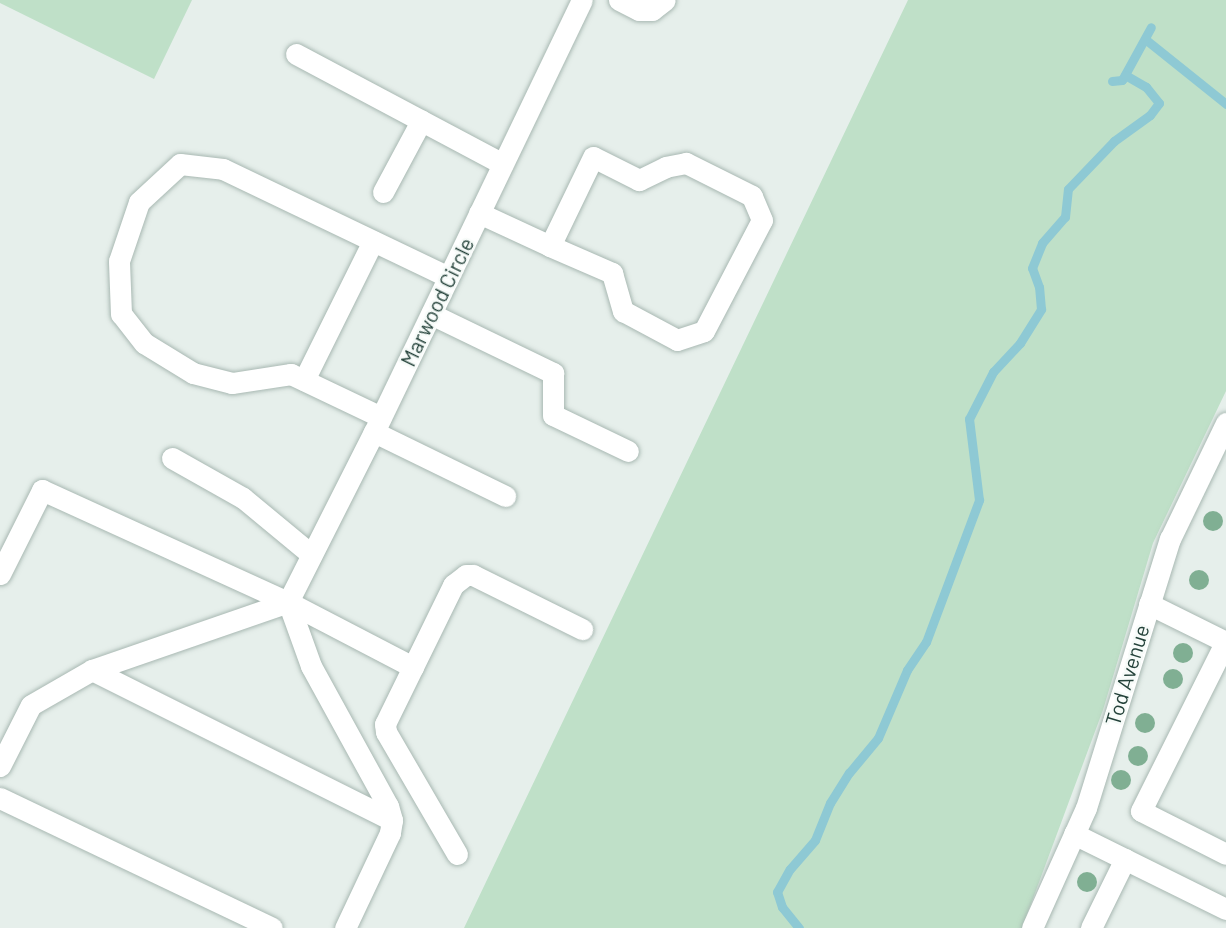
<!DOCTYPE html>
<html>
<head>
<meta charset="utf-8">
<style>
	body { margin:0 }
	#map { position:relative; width:1226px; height:928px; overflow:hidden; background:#e6efeb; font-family:Barlow,sans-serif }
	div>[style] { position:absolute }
	.green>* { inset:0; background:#bfe0c8 }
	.stream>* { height:9px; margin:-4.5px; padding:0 4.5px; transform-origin:4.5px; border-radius:4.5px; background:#8ec9d4 }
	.roads { filter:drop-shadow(0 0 2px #a8b8b2) drop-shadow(0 0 2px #a8b8b2) }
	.minor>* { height:21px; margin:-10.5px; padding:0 10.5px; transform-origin:10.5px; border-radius:10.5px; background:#fff }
	.trees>* { width:20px; height:20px; margin:-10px; border-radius:50%; background:#80af93 }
	span { translate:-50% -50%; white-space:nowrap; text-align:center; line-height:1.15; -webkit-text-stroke:5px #f7fbf9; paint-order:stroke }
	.street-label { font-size:21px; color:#24423a }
</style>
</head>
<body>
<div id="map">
	<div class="green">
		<i style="clip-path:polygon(0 0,192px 0,154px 79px,0 3px)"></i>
		<i style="clip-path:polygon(908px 0,1226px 0,1226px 391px,1153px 543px,1103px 710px,1022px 928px,464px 928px)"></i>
	</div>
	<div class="stream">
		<i style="left:1145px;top:39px;width:104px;rotate:38.7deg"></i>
		<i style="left:1112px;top:81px;width:10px;rotate:-6deg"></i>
		<i style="left:1122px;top:80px;width:60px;rotate:-61.3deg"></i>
		<i style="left:799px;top:928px;width:27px;rotate:-129deg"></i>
		<i style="left:782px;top:907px;width:16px;rotate:-108deg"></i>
		<i style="left:777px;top:892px;width:26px;rotate:-61deg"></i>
		<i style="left:790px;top:869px;width:38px;rotate:-49deg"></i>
		<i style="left:815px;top:840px;width:40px;rotate:-68deg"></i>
		<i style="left:830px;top:803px;width:36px;rotate:-58deg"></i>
		<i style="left:849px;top:773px;width:45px;rotate:-50.4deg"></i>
		<i style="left:878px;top:738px;width:74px;rotate:-66.9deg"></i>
		<i style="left:907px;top:670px;width:34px;rotate:-56deg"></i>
		<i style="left:926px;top:642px;width:152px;rotate:-69.5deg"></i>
		<i style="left:979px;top:500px;width:82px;rotate:-97deg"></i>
		<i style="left:969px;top:419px;width:53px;rotate:-62.9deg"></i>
		<i style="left:993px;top:372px;width:40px;rotate:-47deg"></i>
		<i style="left:1020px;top:343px;width:40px;rotate:-58deg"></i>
		<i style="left:1041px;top:309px;width:22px;rotate:-95deg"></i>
		<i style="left:1039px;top:287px;width:20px;rotate:-110deg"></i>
		<i style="left:1032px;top:268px;width:27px;rotate:-68deg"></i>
		<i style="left:1042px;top:243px;width:35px;rotate:-49deg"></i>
		<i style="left:1065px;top:217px;width:28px;rotate:-84deg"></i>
		<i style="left:1068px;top:189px;width:66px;rotate:-46.2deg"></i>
		<i style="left:1114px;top:141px;width:44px;rotate:-35.8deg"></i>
		<i style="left:1150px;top:115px;width:15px;rotate:-53deg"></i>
		<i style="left:1159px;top:103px;width:21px;rotate:-129deg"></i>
		<i style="left:1146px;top:87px;width:24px;rotate:-150deg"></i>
	</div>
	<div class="roads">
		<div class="minor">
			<i style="left:619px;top:0;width:22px;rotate:27deg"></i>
			<i style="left:639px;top:10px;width:13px"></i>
			<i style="left:652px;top:10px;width:16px;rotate:-38deg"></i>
			<i style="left:296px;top:54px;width:234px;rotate:28deg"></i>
			<i style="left:383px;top:192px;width:81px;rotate:-61.8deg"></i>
			<i style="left:479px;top:213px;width:78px;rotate:24.9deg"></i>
			<i style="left:550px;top:246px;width:68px;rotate:23.5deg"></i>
			<i style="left:612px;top:273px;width:40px;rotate:74deg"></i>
			<i style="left:623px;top:311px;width:61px;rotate:28.2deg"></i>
			<i style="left:677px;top:340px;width:28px;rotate:-18deg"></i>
			<i style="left:704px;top:331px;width:125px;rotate:-62.4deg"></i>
			<i style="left:762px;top:220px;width:26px;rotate:-113deg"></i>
			<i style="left:752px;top:196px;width:74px;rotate:-153.4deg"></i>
			<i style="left:686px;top:163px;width:20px;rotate:169deg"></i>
			<i style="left:666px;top:167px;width:30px;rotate:154deg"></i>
			<i style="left:639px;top:180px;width:51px;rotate:-153.4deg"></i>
			<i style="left:593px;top:157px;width:99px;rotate:115.8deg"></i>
			<i style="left:431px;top:314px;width:136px;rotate:25.8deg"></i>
			<i style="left:553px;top:373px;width:42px;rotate:90deg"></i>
			<i style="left:553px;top:415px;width:83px;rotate:25.6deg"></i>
			<i style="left:304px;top:380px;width:155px;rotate:-63.6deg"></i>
			<i style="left:381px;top:417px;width:100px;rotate:-154.5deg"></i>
			<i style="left:291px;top:374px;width:60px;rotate:171.3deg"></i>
			<i style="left:232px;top:383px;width:40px;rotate:-165.6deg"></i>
			<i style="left:193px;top:373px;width:57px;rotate:-148.5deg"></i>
			<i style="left:144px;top:343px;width:37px;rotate:-128deg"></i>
			<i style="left:121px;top:314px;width:53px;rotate:-92.2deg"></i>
			<i style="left:119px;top:261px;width:62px;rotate:-71.3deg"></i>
			<i style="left:139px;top:202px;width:56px;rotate:-42.8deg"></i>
			<i style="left:180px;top:164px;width:43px;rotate:6.6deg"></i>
			<i style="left:223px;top:169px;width:250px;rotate:25.6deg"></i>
			<i style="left:374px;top:432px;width:146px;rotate:26deg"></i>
			<i style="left:172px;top:458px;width:81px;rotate:29.4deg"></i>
			<i style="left:243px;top:498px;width:89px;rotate:39.6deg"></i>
			<i style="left:0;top:574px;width:94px;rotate:-63.4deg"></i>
			<i style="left:42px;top:490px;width:270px;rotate:24.5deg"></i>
			<i style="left:288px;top:602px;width:141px;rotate:27.5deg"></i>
			<i style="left:288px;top:602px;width:191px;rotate:-63.2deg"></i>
			<i style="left:374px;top:432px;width:479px;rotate:-64.3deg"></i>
			<i style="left:288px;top:602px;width:68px;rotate:70.2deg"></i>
			<i style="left:311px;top:666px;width:160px;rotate:61.2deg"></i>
			<i style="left:388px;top:806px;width:15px;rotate:74deg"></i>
			<i style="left:392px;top:820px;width:13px;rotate:99deg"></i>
			<i style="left:390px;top:833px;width:105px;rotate:115.3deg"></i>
			<i style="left:1149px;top:604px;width:86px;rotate:26.3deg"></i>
			<i style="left:1226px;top:641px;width:190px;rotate:116.6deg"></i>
			<i style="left:1141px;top:811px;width:95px;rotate:26.8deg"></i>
			<i style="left:92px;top:670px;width:335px;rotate:26.6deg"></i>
			<i style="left:0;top:766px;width:68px;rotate:-63.1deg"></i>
			<i style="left:31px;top:705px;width:70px;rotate:-29.8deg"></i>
			<i style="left:92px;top:670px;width:207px;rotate:-19.1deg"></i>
			<i style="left:0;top:798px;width:301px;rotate:25.5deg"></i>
			<i style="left:1074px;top:834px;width:169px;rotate:26.3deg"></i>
			<i style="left:457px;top:854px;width:141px;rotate:-120.2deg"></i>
			<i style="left:386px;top:732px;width:8px;rotate:-97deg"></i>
			<i style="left:385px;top:724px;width:155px;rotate:-63.9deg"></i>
			<i style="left:453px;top:585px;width:16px;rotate:-38deg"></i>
			<i style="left:466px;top:575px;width:7px"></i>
			<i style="left:473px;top:575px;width:122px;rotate:26.4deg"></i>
			<i style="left:1032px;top:928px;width:132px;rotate:-65.8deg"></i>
			<i style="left:1086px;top:808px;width:282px;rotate:-72.7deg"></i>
			<i style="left:1170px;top:539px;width:129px;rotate:-64.2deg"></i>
			<i style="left:1091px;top:928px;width:77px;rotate:-63.8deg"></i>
		</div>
	</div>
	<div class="trees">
		<i style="left:1213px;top:521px"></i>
		<i style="left:1199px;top:580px"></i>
		<i style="left:1183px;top:653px"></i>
		<i style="left:1173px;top:679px"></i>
		<i style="left:1145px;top:723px"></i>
		<i style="left:1138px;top:756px"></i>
		<i style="left:1121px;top:780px"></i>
		<i style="left:1087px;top:882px"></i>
	</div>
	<div class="street-label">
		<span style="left:437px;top:302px;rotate:-64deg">Marwood Circle</span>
		<span style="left:1127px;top:675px;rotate:-73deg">Tod Avenue</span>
	</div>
</div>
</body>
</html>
